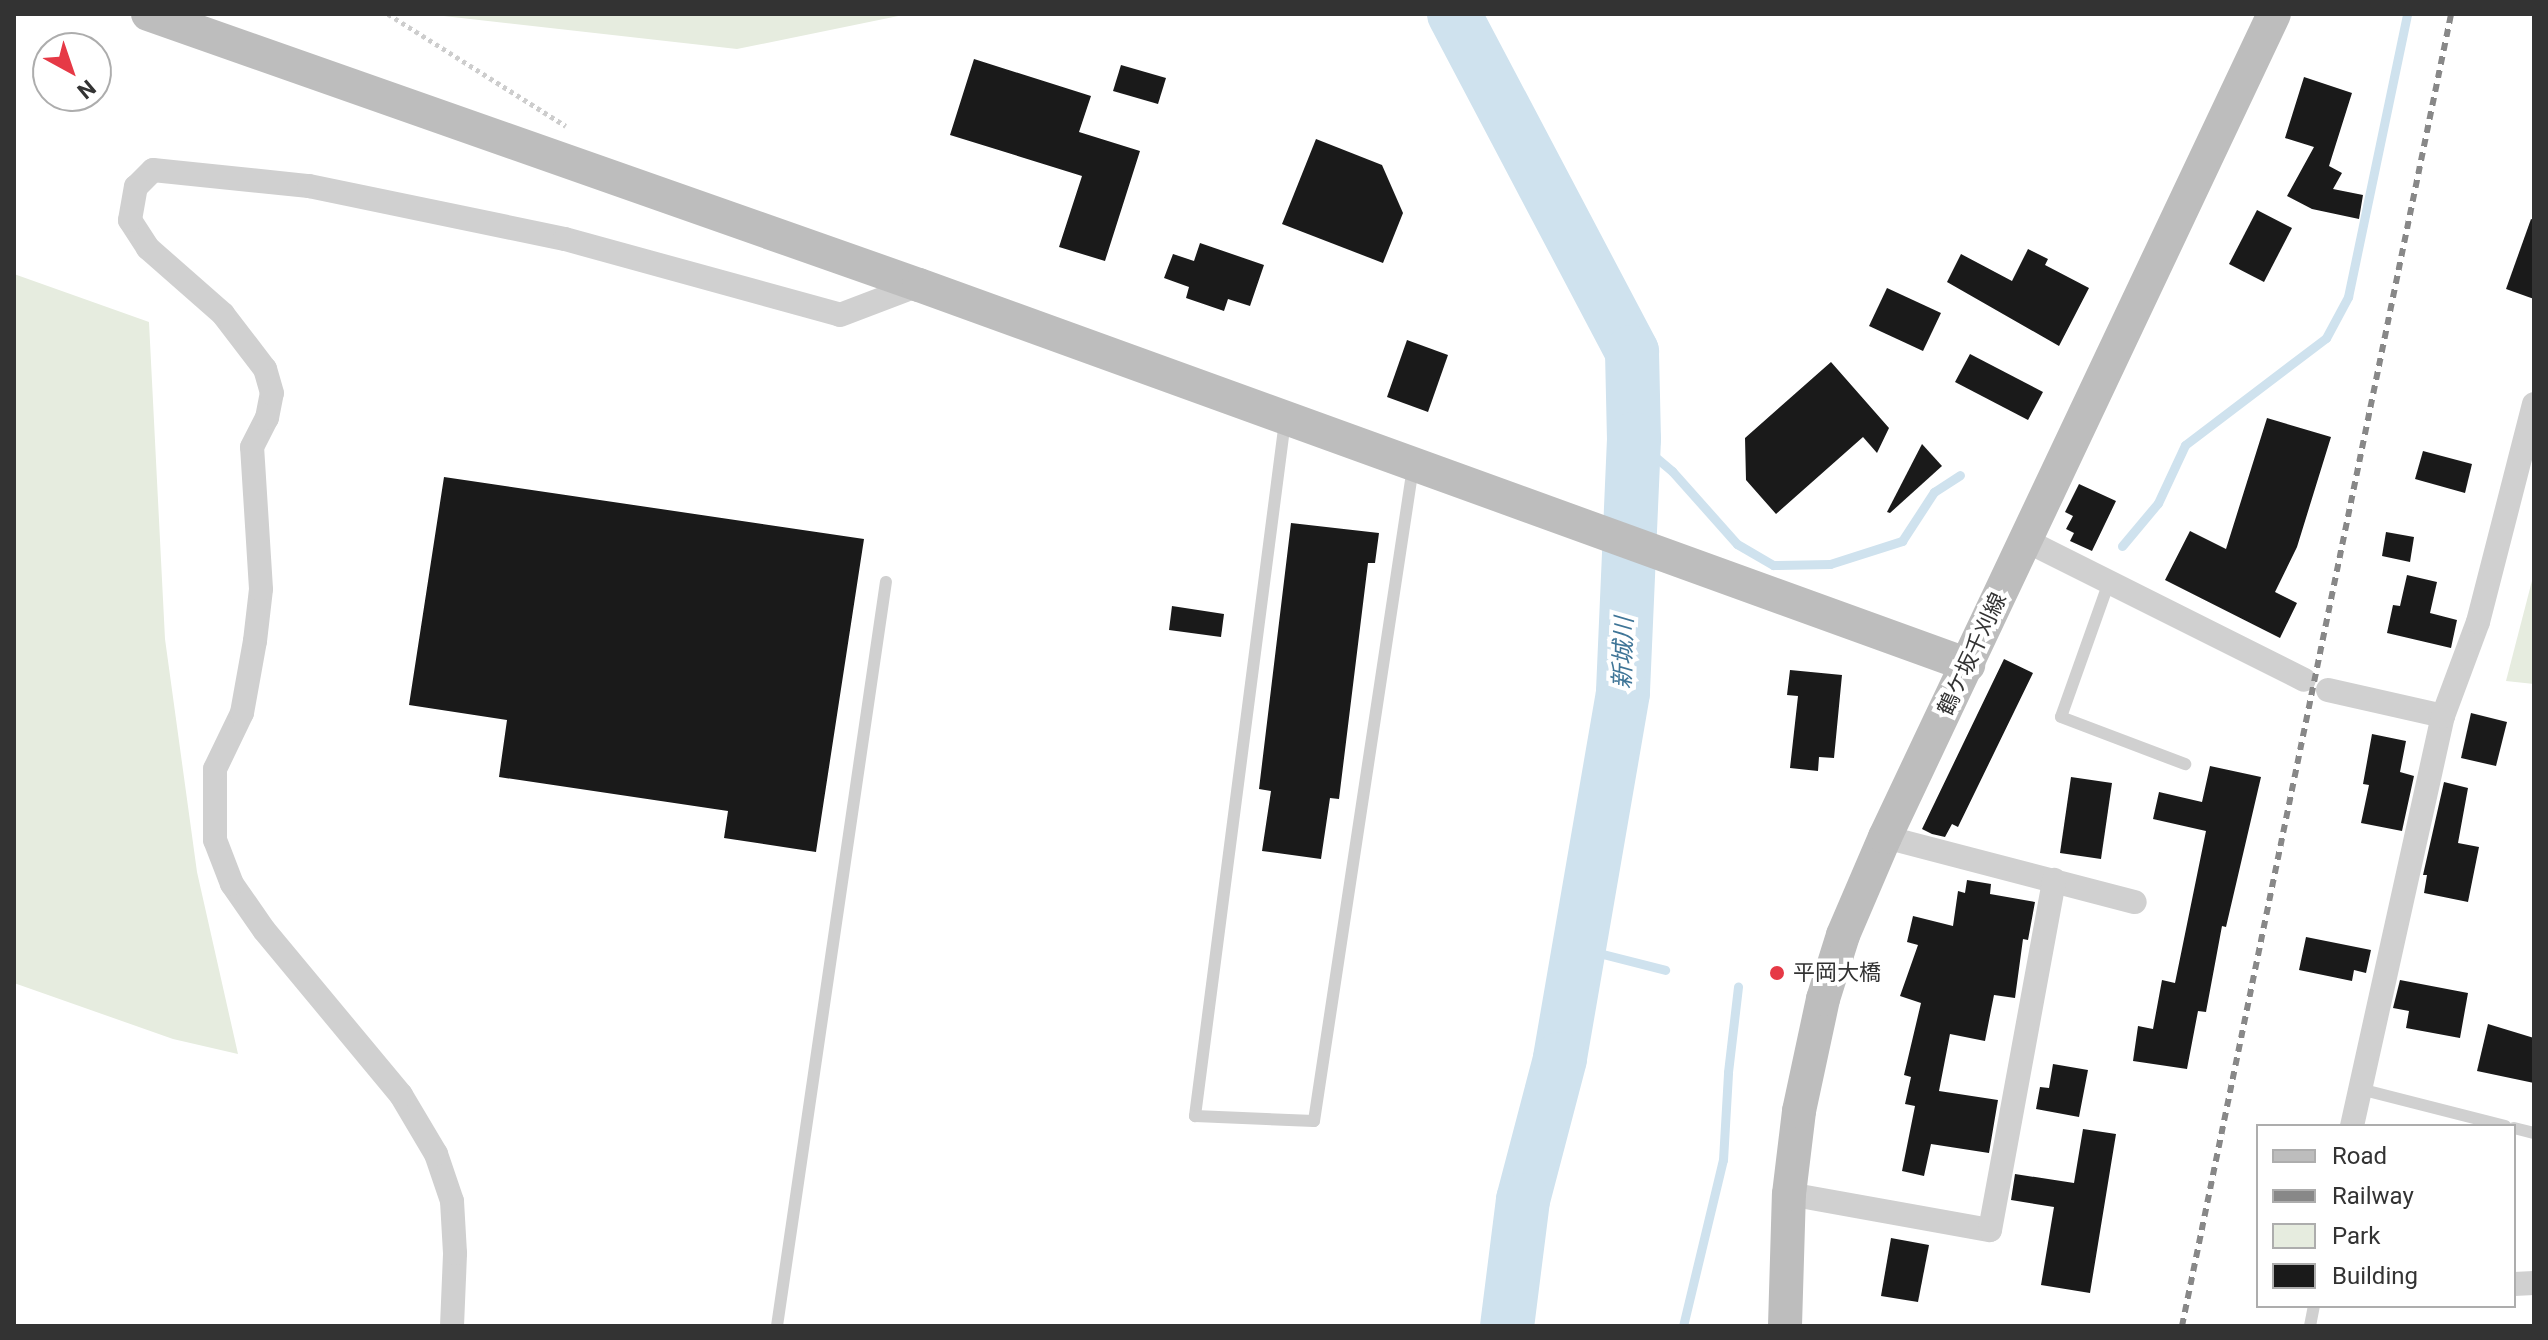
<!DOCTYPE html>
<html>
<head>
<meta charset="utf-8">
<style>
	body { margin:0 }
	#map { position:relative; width:2548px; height:1340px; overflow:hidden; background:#fff; font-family:Roboto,"Noto Sans JP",sans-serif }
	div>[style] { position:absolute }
	.green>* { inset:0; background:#e6ecdf }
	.stream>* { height:9px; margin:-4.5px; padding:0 4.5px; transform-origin:4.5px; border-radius:4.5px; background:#cfe2ee }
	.river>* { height:54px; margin:-27px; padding:0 27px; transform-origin:27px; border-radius:27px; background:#cfe2ee }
	.building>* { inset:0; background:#1a1a1a }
	.path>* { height:5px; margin-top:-2.5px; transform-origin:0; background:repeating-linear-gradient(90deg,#cdcdcd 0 4px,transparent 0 8px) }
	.lane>* { height:12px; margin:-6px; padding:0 6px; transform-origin:6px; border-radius:6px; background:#d0d0d0 }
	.street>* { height:24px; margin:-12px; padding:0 12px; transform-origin:12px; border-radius:12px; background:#d0d0d0 }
	.secondary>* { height:34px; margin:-17px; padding:0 17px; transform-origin:17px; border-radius:17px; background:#bdbdbd }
	.rail>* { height:6px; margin-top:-3px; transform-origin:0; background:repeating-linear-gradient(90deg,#888 0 8px,transparent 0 14px) }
	.dots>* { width:22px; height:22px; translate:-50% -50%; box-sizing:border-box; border:4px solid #fff; border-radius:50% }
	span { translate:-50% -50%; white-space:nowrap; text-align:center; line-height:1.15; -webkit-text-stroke:8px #fff; paint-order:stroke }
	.street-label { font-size:22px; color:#333 }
	.poi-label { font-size:22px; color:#333 }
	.left { translate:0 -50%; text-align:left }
	.water-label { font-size:24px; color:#3f7597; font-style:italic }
	.frame { position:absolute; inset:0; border:16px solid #333; pointer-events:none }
	.legend { position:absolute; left:2256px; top:1124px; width:260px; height:184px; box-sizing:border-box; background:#fff; border:2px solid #adadad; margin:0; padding:10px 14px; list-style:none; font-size:24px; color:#333 }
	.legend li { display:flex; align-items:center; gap:16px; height:40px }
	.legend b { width:40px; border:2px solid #adadad }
	.north { position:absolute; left:32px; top:32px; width:80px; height:80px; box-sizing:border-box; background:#fff; border:2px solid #adadad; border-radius:50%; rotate:140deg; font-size:22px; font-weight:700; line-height:32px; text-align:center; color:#333 }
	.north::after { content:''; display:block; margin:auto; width:28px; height:36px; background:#e63946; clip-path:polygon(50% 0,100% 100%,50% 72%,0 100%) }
</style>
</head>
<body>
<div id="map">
	<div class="green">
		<i style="clip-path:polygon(426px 14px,908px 14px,737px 49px)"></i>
		<i style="clip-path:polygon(14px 274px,149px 322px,165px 639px,197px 872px,238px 1054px,173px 1039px,14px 983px)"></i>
		<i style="clip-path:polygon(2534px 573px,2534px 684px,2506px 681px)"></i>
	</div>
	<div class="stream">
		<i style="left:1634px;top:439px;width:50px;rotate:40.1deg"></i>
		<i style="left:1672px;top:471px;width:98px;rotate:48.3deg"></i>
		<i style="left:1737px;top:544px;width:42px;rotate:30.3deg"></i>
		<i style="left:1773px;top:565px;width:57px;rotate:-1deg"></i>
		<i style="left:1830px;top:564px;width:76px;rotate:-17.7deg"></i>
		<i style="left:1902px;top:541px;width:59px;rotate:-56.9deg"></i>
		<i style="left:1934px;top:492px;width:31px;rotate:-33deg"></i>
		<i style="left:2122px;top:546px;width:56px;rotate:-50.1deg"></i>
		<i style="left:2158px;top:503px;width:64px;rotate:-65deg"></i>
		<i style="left:2185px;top:445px;width:177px;rotate:-37.2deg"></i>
		<i style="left:2326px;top:338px;width:47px;rotate:-61.8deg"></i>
		<i style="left:2348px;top:297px;width:289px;rotate:-78.2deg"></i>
		<i style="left:1579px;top:948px;width:89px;rotate:14.3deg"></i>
		<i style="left:1683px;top:1326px;width:171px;rotate:-76.5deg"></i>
		<i style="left:1723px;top:1160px;width:88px;rotate:-86.7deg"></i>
		<i style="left:1728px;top:1072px;width:86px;rotate:-83.3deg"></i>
	</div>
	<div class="river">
		<i style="left:1454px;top:14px;width:382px;rotate:62.2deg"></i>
		<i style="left:1632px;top:352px;width:87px;rotate:88.7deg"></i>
		<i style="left:1634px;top:439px;width:254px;rotate:92.5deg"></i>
		<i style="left:1623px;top:693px;width:371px;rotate:99.8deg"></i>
		<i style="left:1560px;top:1059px;width:146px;rotate:104.7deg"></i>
		<i style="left:1523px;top:1200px;width:127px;rotate:97.2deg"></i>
	</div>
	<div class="building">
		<i style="clip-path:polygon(974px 59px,1091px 96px,1079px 132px,1140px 151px,1105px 261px,1059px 247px,1082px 176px,950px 135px)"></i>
		<i style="clip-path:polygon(1121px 65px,1166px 78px,1158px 104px,1113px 91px)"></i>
		<i style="clip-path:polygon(2304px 77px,2352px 93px,2329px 166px,2342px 173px,2333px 189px,2363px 195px,2359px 219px,2312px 209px,2287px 196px,2314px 147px,2285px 138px)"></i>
		<i style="clip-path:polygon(1316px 139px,1382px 165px,1403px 213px,1383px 263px,1282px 224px)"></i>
		<i style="clip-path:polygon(2257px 210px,2292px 228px,2264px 282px,2229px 264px)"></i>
		<i style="clip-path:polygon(2531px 219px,2534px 220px,2534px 299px,2506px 289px)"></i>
		<i style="clip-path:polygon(1200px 243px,1264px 265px,1250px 306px,1228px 299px,1224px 311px,1186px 298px,1189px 287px,1164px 278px,1173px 254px,1194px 261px)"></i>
		<i style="clip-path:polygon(2028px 249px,2048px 259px,2045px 265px,2089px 288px,2059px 346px,1947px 282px,1961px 254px,2012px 281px)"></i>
		<i style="clip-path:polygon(1887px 288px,1941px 313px,1923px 351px,1869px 326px)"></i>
		<i style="clip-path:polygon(1407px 340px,1448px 355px,1428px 412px,1387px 397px)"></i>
		<i style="clip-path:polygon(1970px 354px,2043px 392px,2028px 420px,1955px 382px)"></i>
		<i style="clip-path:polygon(1831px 362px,1889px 428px,1877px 453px,1863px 437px,1776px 514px,1746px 480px,1745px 438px)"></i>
		<i style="clip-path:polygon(2267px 418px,2331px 437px,2297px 547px,2275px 592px,2297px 603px,2280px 638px,2165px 580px,2190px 531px,2226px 549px)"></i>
		<i style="clip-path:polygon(1922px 444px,1942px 466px,1890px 513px,1887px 512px)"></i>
		<i style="clip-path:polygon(2423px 451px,2472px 464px,2465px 493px,2415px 479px)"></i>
		<i style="clip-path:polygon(444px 477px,864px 539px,816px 852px,724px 838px,728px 811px,499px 777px,507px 720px,409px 705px)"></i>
		<i style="clip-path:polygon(2079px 484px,2116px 501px,2092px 551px,2070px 541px,2074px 533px,2066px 529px,2073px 516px,2065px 512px)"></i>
		<i style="clip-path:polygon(1291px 523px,1379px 533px,1375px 563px,1368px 563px,1339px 799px,1330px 798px,1321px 859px,1262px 851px,1271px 791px,1259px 789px)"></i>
		<i style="clip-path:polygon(2386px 532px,2414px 537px,2410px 562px,2382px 556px)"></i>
		<i style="clip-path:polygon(2407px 575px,2437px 582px,2430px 613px,2457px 620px,2451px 648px,2387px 633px,2393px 605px,2400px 606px)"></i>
		<i style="clip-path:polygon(1172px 606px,1224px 614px,1221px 637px,1169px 630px)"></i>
		<i style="clip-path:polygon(2004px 659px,2033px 673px,1958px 827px,1952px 824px,1945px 837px,1932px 834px,1922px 829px)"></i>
		<i style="clip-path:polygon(1790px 670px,1842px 675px,1834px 758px,1819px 757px,1818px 771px,1790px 768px,1798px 696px,1787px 695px)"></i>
		<i style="clip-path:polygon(2471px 713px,2507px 722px,2496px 766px,2461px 758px)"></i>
		<i style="clip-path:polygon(2372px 734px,2406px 741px,2400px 772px,2414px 776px,2402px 831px,2361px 823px,2369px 785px,2363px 784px)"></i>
		<i style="clip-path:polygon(2210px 766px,2261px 777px,2226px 927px,2222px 926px,2206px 1012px,2198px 1011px,2187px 1069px,2133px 1061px,2138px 1026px,2153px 1029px,2162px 980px,2175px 983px,2206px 831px,2153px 819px,2159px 792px,2202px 802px)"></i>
		<i style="clip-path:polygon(2071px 777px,2112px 783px,2101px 859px,2060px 853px)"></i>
		<i style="clip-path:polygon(2444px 782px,2468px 788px,2458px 843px,2479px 847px,2468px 902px,2424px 893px,2427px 875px,2423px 875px)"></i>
		<i style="clip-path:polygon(1967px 880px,1991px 884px,1990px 894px,2035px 902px,2028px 940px,2023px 939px,2015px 998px,1994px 995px,1985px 1041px,1950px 1034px,1939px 1091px,1998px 1100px,1989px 1153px,1931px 1144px,1924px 1176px,1902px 1171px,1915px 1106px,1905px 1104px,1911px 1077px,1904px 1075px,1921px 1003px,1900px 996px,1918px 945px,1907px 942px,1913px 916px,1953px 926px,1958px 891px,1965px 893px)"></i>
		<i style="clip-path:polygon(2306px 937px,2371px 950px,2366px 973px,2354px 970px,2352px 981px,2299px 970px)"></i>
		<i style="clip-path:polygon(2400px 980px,2468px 993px,2460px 1038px,2406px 1028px,2409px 1011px,2393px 1008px)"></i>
		<i style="clip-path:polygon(2488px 1024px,2534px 1038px,2534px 1083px,2477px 1071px)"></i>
		<i style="clip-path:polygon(2053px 1064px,2088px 1070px,2079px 1117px,2036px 1109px,2040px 1087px,2049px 1088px)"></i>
		<i style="clip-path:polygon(2083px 1129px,2116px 1134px,2090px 1293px,2041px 1285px,2054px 1207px,2011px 1200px,2015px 1174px,2074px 1183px)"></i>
		<i style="clip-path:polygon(1891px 1238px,1929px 1245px,1918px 1302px,1881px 1296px)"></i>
	</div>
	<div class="path">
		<i style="left:388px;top:14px;width:210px;rotate:32.2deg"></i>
	</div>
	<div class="lane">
		<i style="left:1285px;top:421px;width:701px;rotate:97.38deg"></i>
		<i style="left:1195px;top:1116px;width:119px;rotate:2.4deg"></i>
		<i style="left:1314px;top:1121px;width:661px;rotate:-81.39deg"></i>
		<i style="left:2109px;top:582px;width:143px;rotate:109.6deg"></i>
		<i style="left:2061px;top:717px;width:133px;rotate:20.8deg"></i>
		<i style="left:2360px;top:1089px;width:150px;rotate:14.3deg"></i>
		<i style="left:2514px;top:1128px;width:21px;rotate:14deg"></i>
		<i style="left:777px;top:1326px;width:752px;rotate:-81.67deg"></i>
		<i style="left:2310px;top:1326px;width:20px;rotate:-79deg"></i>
	</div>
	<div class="street">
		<i style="left:2025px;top:540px;width:312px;rotate:26.6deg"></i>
		<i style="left:2328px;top:690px;width:118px;rotate:12.7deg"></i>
		<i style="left:1885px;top:837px;width:258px;rotate:14.6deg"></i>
		<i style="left:2352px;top:1126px;width:420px;rotate:-77.5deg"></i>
		<i style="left:2443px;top:716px;width:100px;rotate:-69.6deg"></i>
		<i style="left:2478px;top:622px;width:225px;rotate:-75.6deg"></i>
		<i style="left:1789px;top:1194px;width:204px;rotate:10.2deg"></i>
		<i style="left:1990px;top:1230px;width:356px;rotate:-79.6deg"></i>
		<i style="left:2514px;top:1284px;width:20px;rotate:-3deg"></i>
		<i style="left:452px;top:1326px;width:73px;rotate:-87.6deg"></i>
		<i style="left:455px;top:1253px;width:52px;rotate:-93.3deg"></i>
		<i style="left:452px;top:1201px;width:50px;rotate:-108.8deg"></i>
		<i style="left:436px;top:1154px;width:69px;rotate:-120.7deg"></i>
		<i style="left:401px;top:1095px;width:214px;rotate:-129.7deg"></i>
		<i style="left:264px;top:930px;width:56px;rotate:-124.8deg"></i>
		<i style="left:232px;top:884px;width:47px;rotate:-111.1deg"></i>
		<i style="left:215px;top:840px;width:71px;rotate:-90deg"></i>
		<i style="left:215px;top:769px;width:62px;rotate:-64.3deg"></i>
		<i style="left:242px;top:713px;width:73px;rotate:-79.8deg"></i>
		<i style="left:255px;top:641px;width:52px;rotate:-83.4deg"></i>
		<i style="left:261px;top:589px;width:142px;rotate:-93.6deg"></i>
		<i style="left:252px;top:447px;width:33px;rotate:-63deg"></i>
		<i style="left:267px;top:418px;width:25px;rotate:-79deg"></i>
		<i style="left:272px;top:393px;width:25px;rotate:-106deg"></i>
		<i style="left:265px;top:369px;width:69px;rotate:-127.4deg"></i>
		<i style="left:223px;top:314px;width:100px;rotate:-138.7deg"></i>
		<i style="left:148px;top:248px;width:33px;rotate:-123deg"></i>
		<i style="left:130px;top:220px;width:34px;rotate:-80deg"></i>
		<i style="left:136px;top:187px;width:24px;rotate:-45deg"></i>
		<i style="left:153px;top:170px;width:157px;rotate:5.9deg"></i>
		<i style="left:309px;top:186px;width:261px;rotate:11.7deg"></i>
		<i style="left:565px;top:239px;width:285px;rotate:15.4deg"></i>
		<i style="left:840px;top:315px;width:85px;rotate:-20.8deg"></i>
	</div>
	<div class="secondary">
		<i style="left:148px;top:14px;width:817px;rotate:19.37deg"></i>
		<i style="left:919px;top:285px;width:1116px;rotate:19.91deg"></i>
		<i style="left:1785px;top:1326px;width:132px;rotate:-88.3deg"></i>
		<i style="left:1789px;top:1194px;width:84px;rotate:-83.1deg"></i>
		<i style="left:1799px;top:1111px;width:115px;rotate:-77.9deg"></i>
		<i style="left:1823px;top:999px;width:67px;rotate:-72.6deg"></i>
		<i style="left:1843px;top:935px;width:107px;rotate:-66.8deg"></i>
		<i style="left:1885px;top:837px;width:910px;rotate:-64.7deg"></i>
	</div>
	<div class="rail">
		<i style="left:2182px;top:1326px;width:1339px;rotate:-78.41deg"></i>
	</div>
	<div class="dots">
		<i style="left:1777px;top:973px;background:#e63946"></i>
	</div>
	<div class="street-label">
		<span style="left:1972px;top:654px;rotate:-65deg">鶴ケ坂千刈線</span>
	</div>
	<div class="poi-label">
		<span class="left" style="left:1793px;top:973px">平岡大橋</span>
	</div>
	<div class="water-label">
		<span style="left:1624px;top:653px;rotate:-88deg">新城川</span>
	</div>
	<div class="frame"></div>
	<ul class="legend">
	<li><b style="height:10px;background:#bdbdbd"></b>Road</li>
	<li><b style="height:10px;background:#888"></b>Railway</li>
	<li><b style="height:22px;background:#e6ecdf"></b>Park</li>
	<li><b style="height:22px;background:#1a1a1a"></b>Building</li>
	</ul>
	<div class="north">N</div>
</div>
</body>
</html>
